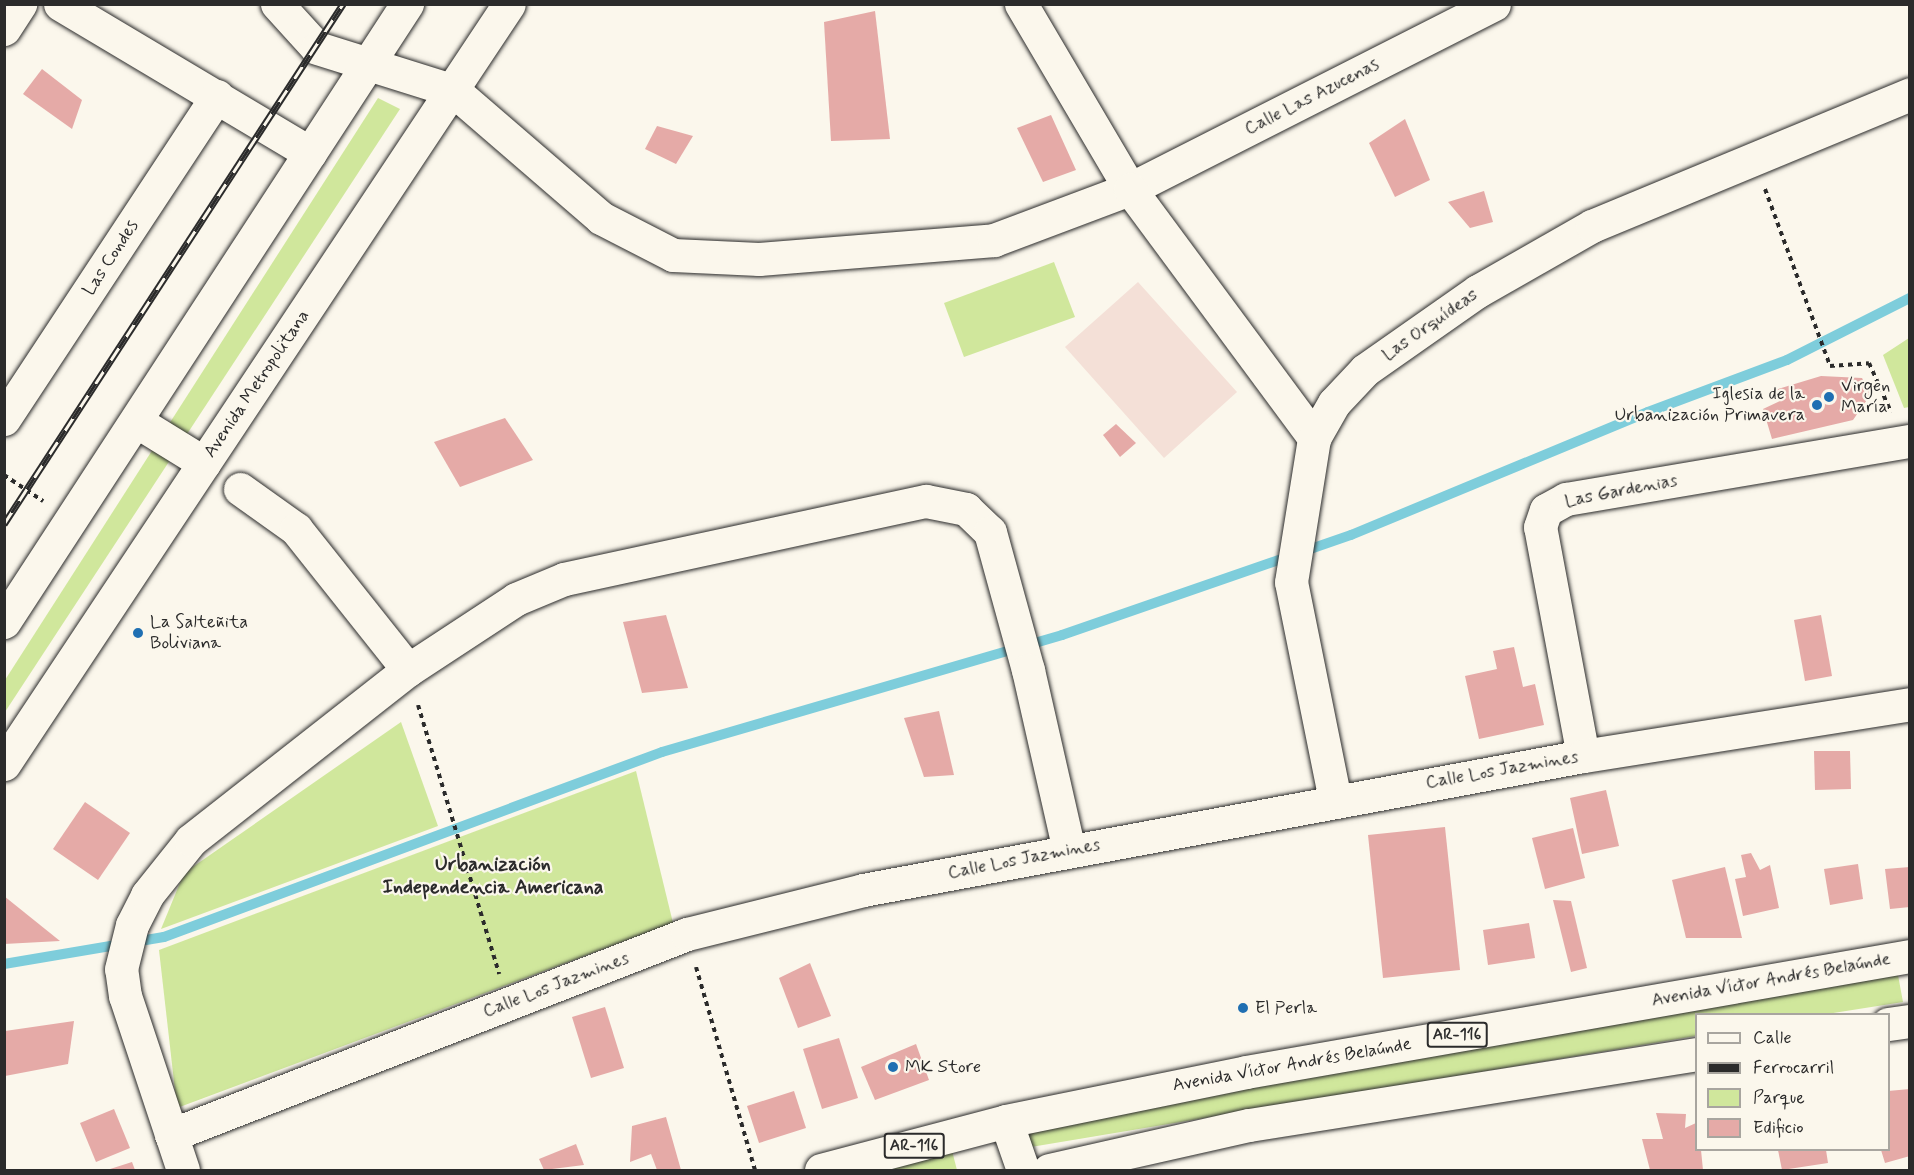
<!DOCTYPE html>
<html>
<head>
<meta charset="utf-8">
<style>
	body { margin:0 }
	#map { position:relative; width:1914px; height:1175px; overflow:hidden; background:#fbf7ec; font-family:Mynerve,sans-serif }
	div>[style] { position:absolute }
	.built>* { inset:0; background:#f4e0d7 }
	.green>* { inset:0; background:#d0e79c }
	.stream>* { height:10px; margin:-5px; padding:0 5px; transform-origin:5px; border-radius:5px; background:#7ecddb }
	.building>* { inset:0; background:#e5aaa7 }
	.path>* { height:4px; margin-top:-2px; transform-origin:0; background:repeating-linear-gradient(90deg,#2b2b2b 0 4.5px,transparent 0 9px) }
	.roads { filter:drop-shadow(0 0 2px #2b2b2b) drop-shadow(0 0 2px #2b2b2b) }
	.street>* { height:33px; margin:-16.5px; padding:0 16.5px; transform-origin:16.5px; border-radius:16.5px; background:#fbf7ec }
	.secondary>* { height:33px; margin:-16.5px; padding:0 16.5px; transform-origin:16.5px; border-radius:16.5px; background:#fbf7ec }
	.primary>* { height:33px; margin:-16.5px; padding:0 16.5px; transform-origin:16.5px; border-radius:16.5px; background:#fbf7ec }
	.rail>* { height:7px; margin-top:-3.5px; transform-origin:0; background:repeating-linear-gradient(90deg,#fbf7ec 0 14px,#2b2b2b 0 28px); box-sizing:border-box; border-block:2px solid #2b2b2b }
	.dots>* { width:16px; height:16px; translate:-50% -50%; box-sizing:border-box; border:3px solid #fbf7ec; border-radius:50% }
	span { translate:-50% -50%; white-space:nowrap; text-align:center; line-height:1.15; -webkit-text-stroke:4.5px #fbf7ec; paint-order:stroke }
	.shield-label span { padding:2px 4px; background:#fbf7ec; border:2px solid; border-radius:4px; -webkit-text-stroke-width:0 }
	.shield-label { font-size:16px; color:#2b2b2b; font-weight:700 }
	.street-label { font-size:18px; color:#2b2b2b }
	.poi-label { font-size:18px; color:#2b2b2b }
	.left { translate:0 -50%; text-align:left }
	.right { translate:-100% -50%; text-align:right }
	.neighbourhood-label { font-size:20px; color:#2b2b2b; font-weight:700 }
	.frame { position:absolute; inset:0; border:6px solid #2b2b2b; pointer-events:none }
	.legend { position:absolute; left:1695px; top:1013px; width:195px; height:138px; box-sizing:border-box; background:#fbf7ec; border:2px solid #a8a59f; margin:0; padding:8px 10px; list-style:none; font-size:18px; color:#2b2b2b }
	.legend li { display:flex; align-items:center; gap:12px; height:30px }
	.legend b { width:30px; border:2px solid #a8a59f }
</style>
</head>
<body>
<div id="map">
	<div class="built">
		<i style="clip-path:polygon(1138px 282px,1237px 392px,1164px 458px,1065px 347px)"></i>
	</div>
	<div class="green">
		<i style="clip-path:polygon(378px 98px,400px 109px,5px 712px,5px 680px)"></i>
		<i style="clip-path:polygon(1054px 262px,1075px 317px,964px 357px,944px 303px)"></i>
		<i style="clip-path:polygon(1909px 338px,1909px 407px,1904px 408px,1883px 355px)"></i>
		<i style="clip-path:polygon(401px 722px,438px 826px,161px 929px,184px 873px)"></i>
		<i style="clip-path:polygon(636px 771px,673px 923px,177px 1108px,159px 950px)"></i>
		<i style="clip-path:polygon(1898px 975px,1903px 1002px,1827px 1014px,1696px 1014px,1696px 1036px,1019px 1149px,1021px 1134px,1341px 1057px)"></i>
		<i style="clip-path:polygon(951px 1147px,957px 1170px,867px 1170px)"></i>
	</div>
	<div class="stream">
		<i style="left:4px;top:964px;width:162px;rotate:-9.6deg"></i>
		<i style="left:164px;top:937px;width:531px;rotate:-20.38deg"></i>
		<i style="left:662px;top:752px;width:417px;rotate:-16.3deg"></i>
		<i style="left:1062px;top:635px;width:306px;rotate:-19.1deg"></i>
		<i style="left:1351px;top:535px;width:321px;rotate:-22.5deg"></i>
		<i style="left:1648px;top:412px;width:148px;rotate:-20.5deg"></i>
		<i style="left:1787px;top:360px;width:138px;rotate:-26.8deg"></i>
	</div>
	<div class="building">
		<i style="clip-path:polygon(875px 11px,890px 139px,831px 141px,824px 22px)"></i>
		<i style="clip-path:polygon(42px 69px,82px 100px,72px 129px,23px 94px)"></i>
		<i style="clip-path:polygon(1051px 115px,1076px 170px,1043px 182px,1017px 128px)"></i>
		<i style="clip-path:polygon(1405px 119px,1430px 180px,1395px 197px,1369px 143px)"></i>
		<i style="clip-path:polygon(657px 126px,693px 136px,676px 164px,645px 149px)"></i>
		<i style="clip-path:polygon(1484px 191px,1493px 222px,1470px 228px,1448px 202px)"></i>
		<i style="clip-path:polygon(1821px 376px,1862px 378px,1871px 394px,1853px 420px,1772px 439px,1763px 409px,1780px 401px,1775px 390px)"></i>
		<i style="clip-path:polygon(505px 418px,533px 460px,460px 487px,434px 442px)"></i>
		<i style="clip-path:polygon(1116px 424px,1136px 443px,1120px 457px,1103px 435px)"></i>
		<i style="clip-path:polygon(666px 615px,688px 688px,642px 693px,623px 622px)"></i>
		<i style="clip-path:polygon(1821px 615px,1832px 676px,1805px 681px,1794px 620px)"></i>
		<i style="clip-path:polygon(1514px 647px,1523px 687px,1535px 684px,1544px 725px,1479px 739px,1465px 676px,1497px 669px,1493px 651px)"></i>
		<i style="clip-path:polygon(939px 711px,954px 775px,924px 777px,904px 718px)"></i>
		<i style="clip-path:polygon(1814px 751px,1850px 751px,1851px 789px,1815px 790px)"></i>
		<i style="clip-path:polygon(1606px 790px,1619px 846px,1582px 854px,1570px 798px)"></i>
		<i style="clip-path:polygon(85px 802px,130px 833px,98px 880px,53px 849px)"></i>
		<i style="clip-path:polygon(1445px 827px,1460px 970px,1383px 978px,1368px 835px)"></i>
		<i style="clip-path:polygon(1573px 828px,1585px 878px,1545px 889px,1532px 838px)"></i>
		<i style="clip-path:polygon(1751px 853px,1760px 870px,1770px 865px,1779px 908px,1743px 916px,1735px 879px,1746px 877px,1741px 855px)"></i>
		<i style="clip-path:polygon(1858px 864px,1863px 899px,1830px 905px,1824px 869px)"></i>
		<i style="clip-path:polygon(1725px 867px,1742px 938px,1686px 938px,1672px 880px)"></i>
		<i style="clip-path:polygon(1910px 867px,1910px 907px,1890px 909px,1885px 869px)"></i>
		<i style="clip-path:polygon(4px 896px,60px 941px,4px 944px)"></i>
		<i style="clip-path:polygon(1553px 900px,1571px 901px,1587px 968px,1571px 972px)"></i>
		<i style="clip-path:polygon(1529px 923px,1535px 958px,1488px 965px,1483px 930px)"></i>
		<i style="clip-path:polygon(810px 963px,831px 1016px,798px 1028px,779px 978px)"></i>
		<i style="clip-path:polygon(605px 1007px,624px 1068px,591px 1078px,572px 1017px)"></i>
		<i style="clip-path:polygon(74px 1021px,68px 1064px,5px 1076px,5px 1031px)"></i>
		<i style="clip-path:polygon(839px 1038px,858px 1098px,822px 1109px,803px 1049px)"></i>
		<i style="clip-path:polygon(916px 1044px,929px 1080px,875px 1100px,861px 1067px)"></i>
		<i style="clip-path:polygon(1910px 1089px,1910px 1156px,1885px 1163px,1881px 1150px,1888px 1150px,1888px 1091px)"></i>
		<i style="clip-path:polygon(794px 1091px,806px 1128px,759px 1143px,747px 1106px)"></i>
		<i style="clip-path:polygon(114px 1109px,130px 1148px,96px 1162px,80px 1123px)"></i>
		<i style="clip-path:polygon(1656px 1113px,1686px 1114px,1685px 1128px,1696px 1123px,1696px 1150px,1701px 1150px,1703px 1170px,1650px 1170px,1642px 1139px,1663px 1139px)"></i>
		<i style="clip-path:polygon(666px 1117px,681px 1170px,657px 1170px,651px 1154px,630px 1162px,632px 1126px)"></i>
		<i style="clip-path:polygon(576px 1144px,584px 1165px,544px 1170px,539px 1159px)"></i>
		<i style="clip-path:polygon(1778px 1150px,1826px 1150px,1828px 1163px,1782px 1170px)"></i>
		<i style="clip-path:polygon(132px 1162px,135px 1170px,107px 1170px)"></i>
	</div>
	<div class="path">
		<i style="left:1765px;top:189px;width:189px;rotate:69.8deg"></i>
		<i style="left:1830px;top:366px;width:39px;rotate:-4deg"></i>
		<i style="left:1869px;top:363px;width:54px;rotate:65.8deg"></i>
		<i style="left:4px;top:475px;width:47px;rotate:33.7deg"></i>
		<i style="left:418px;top:705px;width:281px;rotate:73.2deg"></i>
		<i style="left:696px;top:967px;width:211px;rotate:73.8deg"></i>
	</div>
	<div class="roads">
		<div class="street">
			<i style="left:60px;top:4px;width:291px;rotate:30.8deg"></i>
			<i style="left:277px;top:4px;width:59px;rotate:47.7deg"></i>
			<i style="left:317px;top:48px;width:144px;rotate:17.4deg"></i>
			<i style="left:454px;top:91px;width:194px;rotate:40.8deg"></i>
			<i style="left:601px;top:218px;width:81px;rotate:27.2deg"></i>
			<i style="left:673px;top:255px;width:86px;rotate:2.7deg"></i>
			<i style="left:759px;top:259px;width:236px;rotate:-4.6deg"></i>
			<i style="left:994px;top:240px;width:145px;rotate:-20.6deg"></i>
			<i style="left:1130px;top:189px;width:408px;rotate:-26.9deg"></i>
			<i style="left:1021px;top:4px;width:215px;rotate:59.5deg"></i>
			<i style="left:1130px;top:189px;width:310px;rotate:53.5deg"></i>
			<i style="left:4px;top:29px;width:30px;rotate:-57deg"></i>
			<i style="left:4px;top:419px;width:387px;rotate:-56.6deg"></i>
			<i style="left:240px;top:489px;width:69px;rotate:35.5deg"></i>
			<i style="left:296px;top:529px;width:180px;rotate:51.5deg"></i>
			<i style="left:1583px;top:756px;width:233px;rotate:-100.6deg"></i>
			<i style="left:1540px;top:527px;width:18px;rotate:-71deg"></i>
			<i style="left:1546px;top:510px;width:23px;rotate:-29deg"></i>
			<i style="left:1566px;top:499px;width:349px;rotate:-9.6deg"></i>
			<i style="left:1335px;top:800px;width:222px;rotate:-101.4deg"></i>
			<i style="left:1291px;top:582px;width:146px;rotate:-80.9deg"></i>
			<i style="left:1314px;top:438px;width:40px;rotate:-60.3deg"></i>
			<i style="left:1334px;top:403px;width:45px;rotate:-46.8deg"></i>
			<i style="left:1365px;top:370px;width:138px;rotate:-35deg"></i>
			<i style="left:1478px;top:291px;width:131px;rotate:-29.7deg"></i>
			<i style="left:1592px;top:226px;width:344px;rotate:-22.5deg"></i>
			<i style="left:171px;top:1135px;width:554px;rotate:-21.28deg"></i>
			<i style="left:687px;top:934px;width:181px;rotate:-14deg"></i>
			<i style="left:863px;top:890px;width:732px;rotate:-10.54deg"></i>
			<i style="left:1583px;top:756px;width:331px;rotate:-9deg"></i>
			<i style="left:183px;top:1170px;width:183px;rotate:-108.4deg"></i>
			<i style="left:125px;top:996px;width:27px;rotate:-98deg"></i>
			<i style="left:121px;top:969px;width:45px;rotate:-76deg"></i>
			<i style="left:132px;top:925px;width:34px;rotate:-63deg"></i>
			<i style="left:147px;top:895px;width:70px;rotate:-51.3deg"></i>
			<i style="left:191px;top:840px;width:276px;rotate:-38.1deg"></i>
			<i style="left:408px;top:670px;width:129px;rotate:-33.3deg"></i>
			<i style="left:516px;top:599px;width:52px;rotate:-22.6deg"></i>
			<i style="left:564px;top:579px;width:370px;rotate:-12.2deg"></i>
			<i style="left:926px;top:501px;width:41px;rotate:11.3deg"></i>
			<i style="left:966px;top:509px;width:33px;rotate:44deg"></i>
			<i style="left:990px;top:532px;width:143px;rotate:74.6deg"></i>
			<i style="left:1028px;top:670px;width:185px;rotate:77.2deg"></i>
		</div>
		<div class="secondary">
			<i style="left:136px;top:421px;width:80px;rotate:31.7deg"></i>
			<i style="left:4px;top:622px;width:738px;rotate:-56.89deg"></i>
			<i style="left:4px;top:764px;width:912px;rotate:-56.4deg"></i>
			<i style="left:1006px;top:1121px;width:52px;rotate:70.9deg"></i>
		</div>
		<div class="primary">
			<i style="left:1888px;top:1024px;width:22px;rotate:-8deg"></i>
			<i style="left:821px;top:1170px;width:191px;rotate:-14.8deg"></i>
			<i style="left:1006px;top:1121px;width:245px;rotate:-11.5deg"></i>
			<i style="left:1246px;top:1072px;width:674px;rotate:-9.91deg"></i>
			<i style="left:1049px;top:1170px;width:205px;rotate:-12.7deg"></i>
			<i style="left:1249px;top:1125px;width:453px;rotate:-9deg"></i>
		</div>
	</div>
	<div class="rail">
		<i style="left:4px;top:524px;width:621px;rotate:-56.9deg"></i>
	</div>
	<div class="dots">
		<i style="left:1829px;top:397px;background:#1f6fb2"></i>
		<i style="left:1817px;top:405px;background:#1f6fb2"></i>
		<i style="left:138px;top:633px;background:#1f6fb2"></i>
		<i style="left:1243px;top:1008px;background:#1f6fb2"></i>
		<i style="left:893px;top:1067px;background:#1f6fb2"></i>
	</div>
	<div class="shield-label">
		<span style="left:1457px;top:1035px">AR-116</span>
		<span style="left:914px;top:1146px">AR-116</span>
	</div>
	<div class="street-label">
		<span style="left:1312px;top:97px;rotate:-27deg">Calle Las Azucenas</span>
		<span style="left:111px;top:258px;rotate:-57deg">Las Condes</span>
		<span style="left:1430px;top:325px;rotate:-35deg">Las Orquídeas</span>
		<span style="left:257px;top:384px;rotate:-56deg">Avenida Metropolitana</span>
		<span style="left:1621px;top:491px;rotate:-11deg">Las Gardenias</span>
		<span style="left:1502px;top:770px;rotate:-10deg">Calle Los Jazmines</span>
		<span style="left:1024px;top:859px;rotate:-11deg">Calle Los Jazmines</span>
		<span style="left:1771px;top:980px;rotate:-10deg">Avenida Víctor Andrés Belaúnde</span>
		<span style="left:556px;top:985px;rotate:-21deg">Calle Los Jazmines</span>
		<span style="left:1292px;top:1065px;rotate:-10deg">Avenida Víctor Andrés Belaúnde</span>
	</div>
	<div class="poi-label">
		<span class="left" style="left:1841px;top:397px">Virgen<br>María</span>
		<span class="right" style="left:1805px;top:405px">Iglesia de la<br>Urbanización Primavera</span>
		<span class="left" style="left:150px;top:633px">La Salteñita<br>Boliviana</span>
		<span class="left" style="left:1255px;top:1008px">El Perla</span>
		<span class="left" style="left:905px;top:1067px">MK Store</span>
	</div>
	<div class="neighbourhood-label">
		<span style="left:493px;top:876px">Urbanización<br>Independencia Americana</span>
	</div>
	<div class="frame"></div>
	<ul class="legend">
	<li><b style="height:8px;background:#fbf7ec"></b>Calle</li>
	<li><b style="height:8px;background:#2b2b2b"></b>Ferrocarril</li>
	<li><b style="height:16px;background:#d0e79c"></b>Parque</li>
	<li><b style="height:16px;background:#e5aaa7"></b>Edificio</li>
	</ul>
</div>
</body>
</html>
